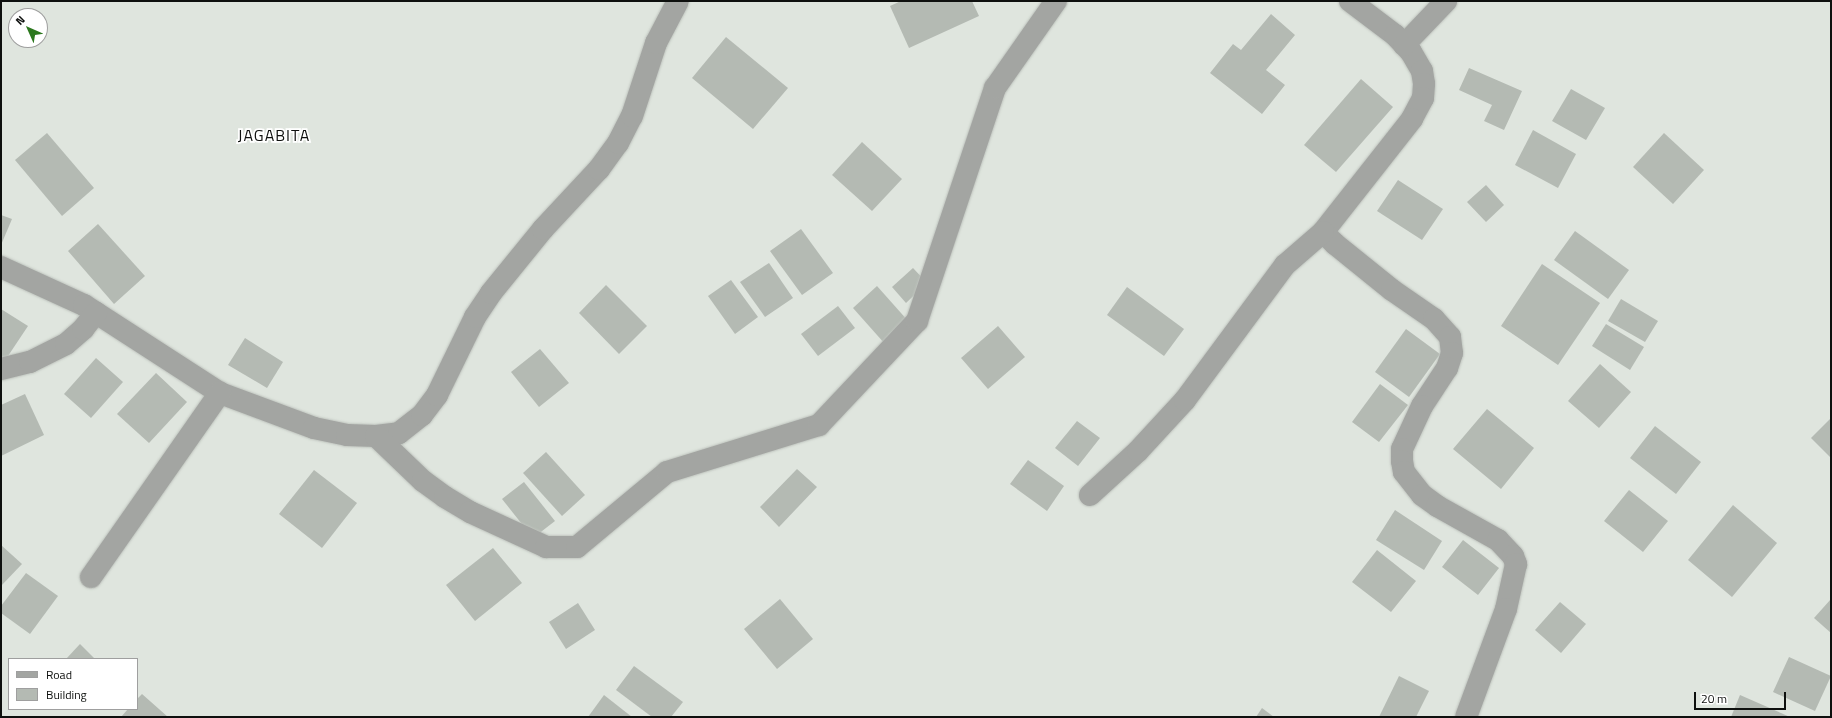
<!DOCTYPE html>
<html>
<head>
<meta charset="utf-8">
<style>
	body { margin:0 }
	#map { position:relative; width:1832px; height:718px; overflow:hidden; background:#dfe5de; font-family:"Titillium Web",sans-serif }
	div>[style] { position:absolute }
	.building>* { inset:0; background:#b4bab3 }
	.roads { filter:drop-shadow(0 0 1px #bec3bd) drop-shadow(0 0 1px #bec3bd) }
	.minor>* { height:22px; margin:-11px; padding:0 11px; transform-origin:11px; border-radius:11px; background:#a3a5a2 }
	span { translate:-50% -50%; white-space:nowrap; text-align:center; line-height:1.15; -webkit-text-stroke:3.5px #fff; paint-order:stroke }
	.quarter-label { font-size:16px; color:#0e100e; letter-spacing:1px }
	.frame { position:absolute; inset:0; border:2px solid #0e100e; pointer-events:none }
	.legend { position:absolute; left:8px; top:658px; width:130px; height:52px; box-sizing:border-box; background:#fff; border:1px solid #9f9f9f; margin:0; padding:5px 7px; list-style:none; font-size:12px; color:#0e100e }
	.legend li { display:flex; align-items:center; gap:8px; height:20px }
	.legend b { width:20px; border:1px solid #9f9f9f }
	.north { position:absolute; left:8px; top:8px; width:40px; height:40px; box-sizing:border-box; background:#fff; border:1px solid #9f9f9f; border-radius:50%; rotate:315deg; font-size:11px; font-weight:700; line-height:16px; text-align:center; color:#0e100e }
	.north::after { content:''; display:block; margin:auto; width:14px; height:18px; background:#2c781e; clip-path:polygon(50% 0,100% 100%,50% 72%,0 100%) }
	.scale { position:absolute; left:1694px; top:692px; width:92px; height:18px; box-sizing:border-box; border:2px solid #0e100e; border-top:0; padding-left:5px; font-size:12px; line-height:14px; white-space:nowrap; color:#0e100e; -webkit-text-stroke:3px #fff; paint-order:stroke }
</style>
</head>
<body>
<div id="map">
	<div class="building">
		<i style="clip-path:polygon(901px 1px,972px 1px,979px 16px,909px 48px,890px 6px)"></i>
		<i style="clip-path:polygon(1271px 14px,1295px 35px,1266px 70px,1285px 85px,1262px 114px,1210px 73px,1233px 44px,1241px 50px)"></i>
		<i style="clip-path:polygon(726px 37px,788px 88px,753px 129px,692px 78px)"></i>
		<i style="clip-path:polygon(1469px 68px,1522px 91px,1504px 130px,1484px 121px,1492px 105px,1459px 90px)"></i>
		<i style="clip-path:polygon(1361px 79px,1393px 107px,1336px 172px,1304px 145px)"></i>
		<i style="clip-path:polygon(1571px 89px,1605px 108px,1586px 140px,1552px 121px)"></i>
		<i style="clip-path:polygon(1533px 130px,1576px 154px,1558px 188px,1515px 165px)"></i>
		<i style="clip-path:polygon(47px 133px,94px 188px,62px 216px,15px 160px)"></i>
		<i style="clip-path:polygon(1664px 133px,1704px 170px,1673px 204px,1633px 167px)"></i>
		<i style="clip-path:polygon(862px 142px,902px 179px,872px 211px,832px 175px)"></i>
		<i style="clip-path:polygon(1398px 180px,1443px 209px,1422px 240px,1377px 211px)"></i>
		<i style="clip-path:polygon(1486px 185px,1504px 205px,1486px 222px,1467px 202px)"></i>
		<i style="clip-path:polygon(1px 215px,12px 219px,1px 245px)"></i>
		<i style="clip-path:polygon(98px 224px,145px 276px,114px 304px,68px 251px)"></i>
		<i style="clip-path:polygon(801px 229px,833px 273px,802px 295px,770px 251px)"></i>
		<i style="clip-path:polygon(1575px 231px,1629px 270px,1608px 299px,1554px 260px)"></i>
		<i style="clip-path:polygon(769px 263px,793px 298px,765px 317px,740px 282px)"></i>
		<i style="clip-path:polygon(1542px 264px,1600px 303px,1558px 365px,1501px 326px)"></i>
		<i style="clip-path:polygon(913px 268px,927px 283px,906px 303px,892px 287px)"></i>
		<i style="clip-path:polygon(731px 280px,758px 317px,735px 334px,708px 296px)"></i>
		<i style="clip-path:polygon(606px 285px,647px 326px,619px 354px,579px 313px)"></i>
		<i style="clip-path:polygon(877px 286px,909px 322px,885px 344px,853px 308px)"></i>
		<i style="clip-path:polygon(1127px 287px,1184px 329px,1164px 356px,1107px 315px)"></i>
		<i style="clip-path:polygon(1621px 299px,1658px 321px,1645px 342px,1608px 321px)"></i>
		<i style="clip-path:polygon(838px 306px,855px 328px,818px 356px,801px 334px)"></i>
		<i style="clip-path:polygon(1px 309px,28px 326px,6px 359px,1px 356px)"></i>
		<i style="clip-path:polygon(1606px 324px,1644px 347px,1630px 370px,1592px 346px)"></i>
		<i style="clip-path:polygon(998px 326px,1025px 357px,988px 389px,961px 358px)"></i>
		<i style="clip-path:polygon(1406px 329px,1440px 354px,1409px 397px,1375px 372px)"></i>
		<i style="clip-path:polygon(245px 338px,283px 362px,267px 388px,228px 365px)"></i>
		<i style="clip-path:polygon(540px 349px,569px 383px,539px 407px,511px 372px)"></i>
		<i style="clip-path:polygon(96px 358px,123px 382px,91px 418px,64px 394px)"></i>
		<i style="clip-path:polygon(1600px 364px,1631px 392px,1599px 428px,1568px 401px)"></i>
		<i style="clip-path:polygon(156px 373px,187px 402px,149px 443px,117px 414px)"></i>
		<i style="clip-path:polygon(1380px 384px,1408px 405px,1379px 442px,1352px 422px)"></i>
		<i style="clip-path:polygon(25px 394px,44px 435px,1px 456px,1px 405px)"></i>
		<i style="clip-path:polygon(1487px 409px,1534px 448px,1501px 489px,1453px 449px)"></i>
		<i style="clip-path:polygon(1831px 418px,1831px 458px,1811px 438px)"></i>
		<i style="clip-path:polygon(1077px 421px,1100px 438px,1078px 466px,1055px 448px)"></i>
		<i style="clip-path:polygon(1655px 426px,1701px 462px,1676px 494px,1630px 458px)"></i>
		<i style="clip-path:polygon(546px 452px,585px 495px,562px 516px,523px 473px)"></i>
		<i style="clip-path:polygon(1028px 460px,1064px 486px,1047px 511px,1010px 484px)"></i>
		<i style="clip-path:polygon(797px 469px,817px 487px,779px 527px,760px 507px)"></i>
		<i style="clip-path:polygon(314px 470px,357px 503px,322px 548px,279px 514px)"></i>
		<i style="clip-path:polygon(524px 482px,555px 521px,533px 538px,502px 499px)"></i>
		<i style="clip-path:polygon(1629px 490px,1668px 521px,1643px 552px,1604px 521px)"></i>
		<i style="clip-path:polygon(1733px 505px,1777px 543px,1732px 597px,1688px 560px)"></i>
		<i style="clip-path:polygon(1395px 510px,1442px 541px,1424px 570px,1376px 540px)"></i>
		<i style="clip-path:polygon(1463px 540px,1499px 568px,1478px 595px,1442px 567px)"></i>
		<i style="clip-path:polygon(1px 545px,22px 564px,1px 586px)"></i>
		<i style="clip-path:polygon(493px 548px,522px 583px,475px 621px,446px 585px)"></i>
		<i style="clip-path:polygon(1377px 550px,1416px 581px,1391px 612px,1352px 582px)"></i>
		<i style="clip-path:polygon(26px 573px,58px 596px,30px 634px,1px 613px,1px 606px)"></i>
		<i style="clip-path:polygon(780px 599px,813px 639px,777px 669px,744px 629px)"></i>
		<i style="clip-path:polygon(1831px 599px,1831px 633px,1814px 618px)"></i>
		<i style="clip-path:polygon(1560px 602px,1586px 624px,1561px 653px,1535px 630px)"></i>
		<i style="clip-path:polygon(578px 603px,595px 630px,566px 649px,549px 622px)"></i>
		<i style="clip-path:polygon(80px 644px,95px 659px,66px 659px)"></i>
		<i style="clip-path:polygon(1789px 657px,1831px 676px,1815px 711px,1773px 692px)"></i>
		<i style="clip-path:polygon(634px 666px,683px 702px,671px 717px,652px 717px,616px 690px)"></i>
		<i style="clip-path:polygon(1399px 676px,1429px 691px,1416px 717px,1379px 717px)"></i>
		<i style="clip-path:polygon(142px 694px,168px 717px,121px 717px,128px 709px,137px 709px,137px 699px)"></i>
		<i style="clip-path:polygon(604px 695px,632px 717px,588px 717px)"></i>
		<i style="clip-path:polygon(1740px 695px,1790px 717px,1731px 717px)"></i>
		<i style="clip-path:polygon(1262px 708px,1274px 717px,1256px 717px)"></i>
	</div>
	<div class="roads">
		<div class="minor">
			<i style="left:1350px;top:1px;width:56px;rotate:37.1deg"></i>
			<i style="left:1395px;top:35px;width:23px;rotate:47deg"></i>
			<i style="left:1411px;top:52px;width:22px;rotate:60deg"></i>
			<i style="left:1422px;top:71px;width:13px;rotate:81deg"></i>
			<i style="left:1424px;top:84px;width:14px;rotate:94deg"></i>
			<i style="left:1423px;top:98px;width:24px;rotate:118deg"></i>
			<i style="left:1412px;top:119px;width:144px;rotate:128.2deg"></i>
			<i style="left:1323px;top:232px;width:17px;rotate:45deg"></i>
			<i style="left:1335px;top:244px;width:73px;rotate:38.9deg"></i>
			<i style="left:1392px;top:290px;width:51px;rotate:34.6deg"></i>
			<i style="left:1434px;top:319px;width:24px;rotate:48deg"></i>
			<i style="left:1450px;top:337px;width:16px;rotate:83deg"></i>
			<i style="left:1452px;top:353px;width:16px;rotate:108deg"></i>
			<i style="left:1447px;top:368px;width:45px;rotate:123.3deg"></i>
			<i style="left:1422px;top:406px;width:47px;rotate:114.9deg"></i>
			<i style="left:1402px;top:449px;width:12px;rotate:90deg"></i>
			<i style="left:1402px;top:461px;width:11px;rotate:80deg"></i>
			<i style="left:1404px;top:472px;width:29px;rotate:52deg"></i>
			<i style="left:1422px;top:495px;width:19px;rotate:36deg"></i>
			<i style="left:1437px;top:506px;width:70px;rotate:29.1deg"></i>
			<i style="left:1498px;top:540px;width:22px;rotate:47deg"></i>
			<i style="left:1513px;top:556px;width:9px;rotate:69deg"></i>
			<i style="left:1516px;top:564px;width:46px;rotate:102.5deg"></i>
			<i style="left:1506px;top:609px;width:115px;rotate:110.3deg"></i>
			<i style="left:1404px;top:45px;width:61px;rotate:-46.3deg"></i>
			<i style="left:1px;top:267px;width:91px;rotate:24.6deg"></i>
			<i style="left:84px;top:305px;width:162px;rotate:32.9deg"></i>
			<i style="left:220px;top:393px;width:100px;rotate:20.4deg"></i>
			<i style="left:314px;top:428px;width:34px;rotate:12deg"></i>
			<i style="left:347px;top:435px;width:29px;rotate:2deg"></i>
			<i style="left:376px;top:436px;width:23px;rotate:-7deg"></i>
			<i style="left:399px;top:433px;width:29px;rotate:-38deg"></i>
			<i style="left:422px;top:415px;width:25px;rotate:-53deg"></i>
			<i style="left:437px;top:395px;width:87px;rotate:-64deg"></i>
			<i style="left:475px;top:317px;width:29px;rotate:-56deg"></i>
			<i style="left:491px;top:293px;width:82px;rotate:-50.9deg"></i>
			<i style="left:543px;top:229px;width:82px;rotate:-47deg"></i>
			<i style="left:599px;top:169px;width:32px;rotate:-54deg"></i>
			<i style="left:618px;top:143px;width:30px;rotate:-63deg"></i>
			<i style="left:632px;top:116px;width:77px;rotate:-71.8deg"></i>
			<i style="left:656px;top:43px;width:47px;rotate:-62.4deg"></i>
			<i style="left:1px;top:369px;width:30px;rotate:-14deg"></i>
			<i style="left:30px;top:362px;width:40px;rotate:-26.6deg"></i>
			<i style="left:66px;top:344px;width:23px;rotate:-41deg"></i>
			<i style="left:83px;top:329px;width:21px;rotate:-51deg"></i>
			<i style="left:376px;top:436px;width:65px;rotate:43.8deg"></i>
			<i style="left:423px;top:481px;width:27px;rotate:36deg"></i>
			<i style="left:445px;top:497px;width:29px;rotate:31deg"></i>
			<i style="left:470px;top:512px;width:84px;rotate:24.7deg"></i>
			<i style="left:546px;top:547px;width:31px"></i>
			<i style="left:577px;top:547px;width:117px;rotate:-39.8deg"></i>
			<i style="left:667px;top:472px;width:159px;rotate:-17.2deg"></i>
			<i style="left:819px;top:425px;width:143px;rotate:-46.7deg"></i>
			<i style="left:917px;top:321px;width:246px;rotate:-71.5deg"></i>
			<i style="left:995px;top:88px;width:106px;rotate:-55deg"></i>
			<i style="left:1090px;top:495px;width:65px;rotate:-42.5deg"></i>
			<i style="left:1138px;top:451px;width:69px;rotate:-47.3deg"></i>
			<i style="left:1185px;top:400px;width:168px;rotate:-53.5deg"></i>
			<i style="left:1285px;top:265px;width:50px;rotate:-41deg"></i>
			<i style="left:91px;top:577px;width:225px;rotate:-55deg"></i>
		</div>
	</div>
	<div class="quarter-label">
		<span style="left:274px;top:135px">JAGABITA</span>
	</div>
	<div class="frame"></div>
	<ul class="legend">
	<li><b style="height:5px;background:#a3a5a2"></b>Road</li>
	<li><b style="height:11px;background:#b4bab3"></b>Building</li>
	</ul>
	<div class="north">N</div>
	<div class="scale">20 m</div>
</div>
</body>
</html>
